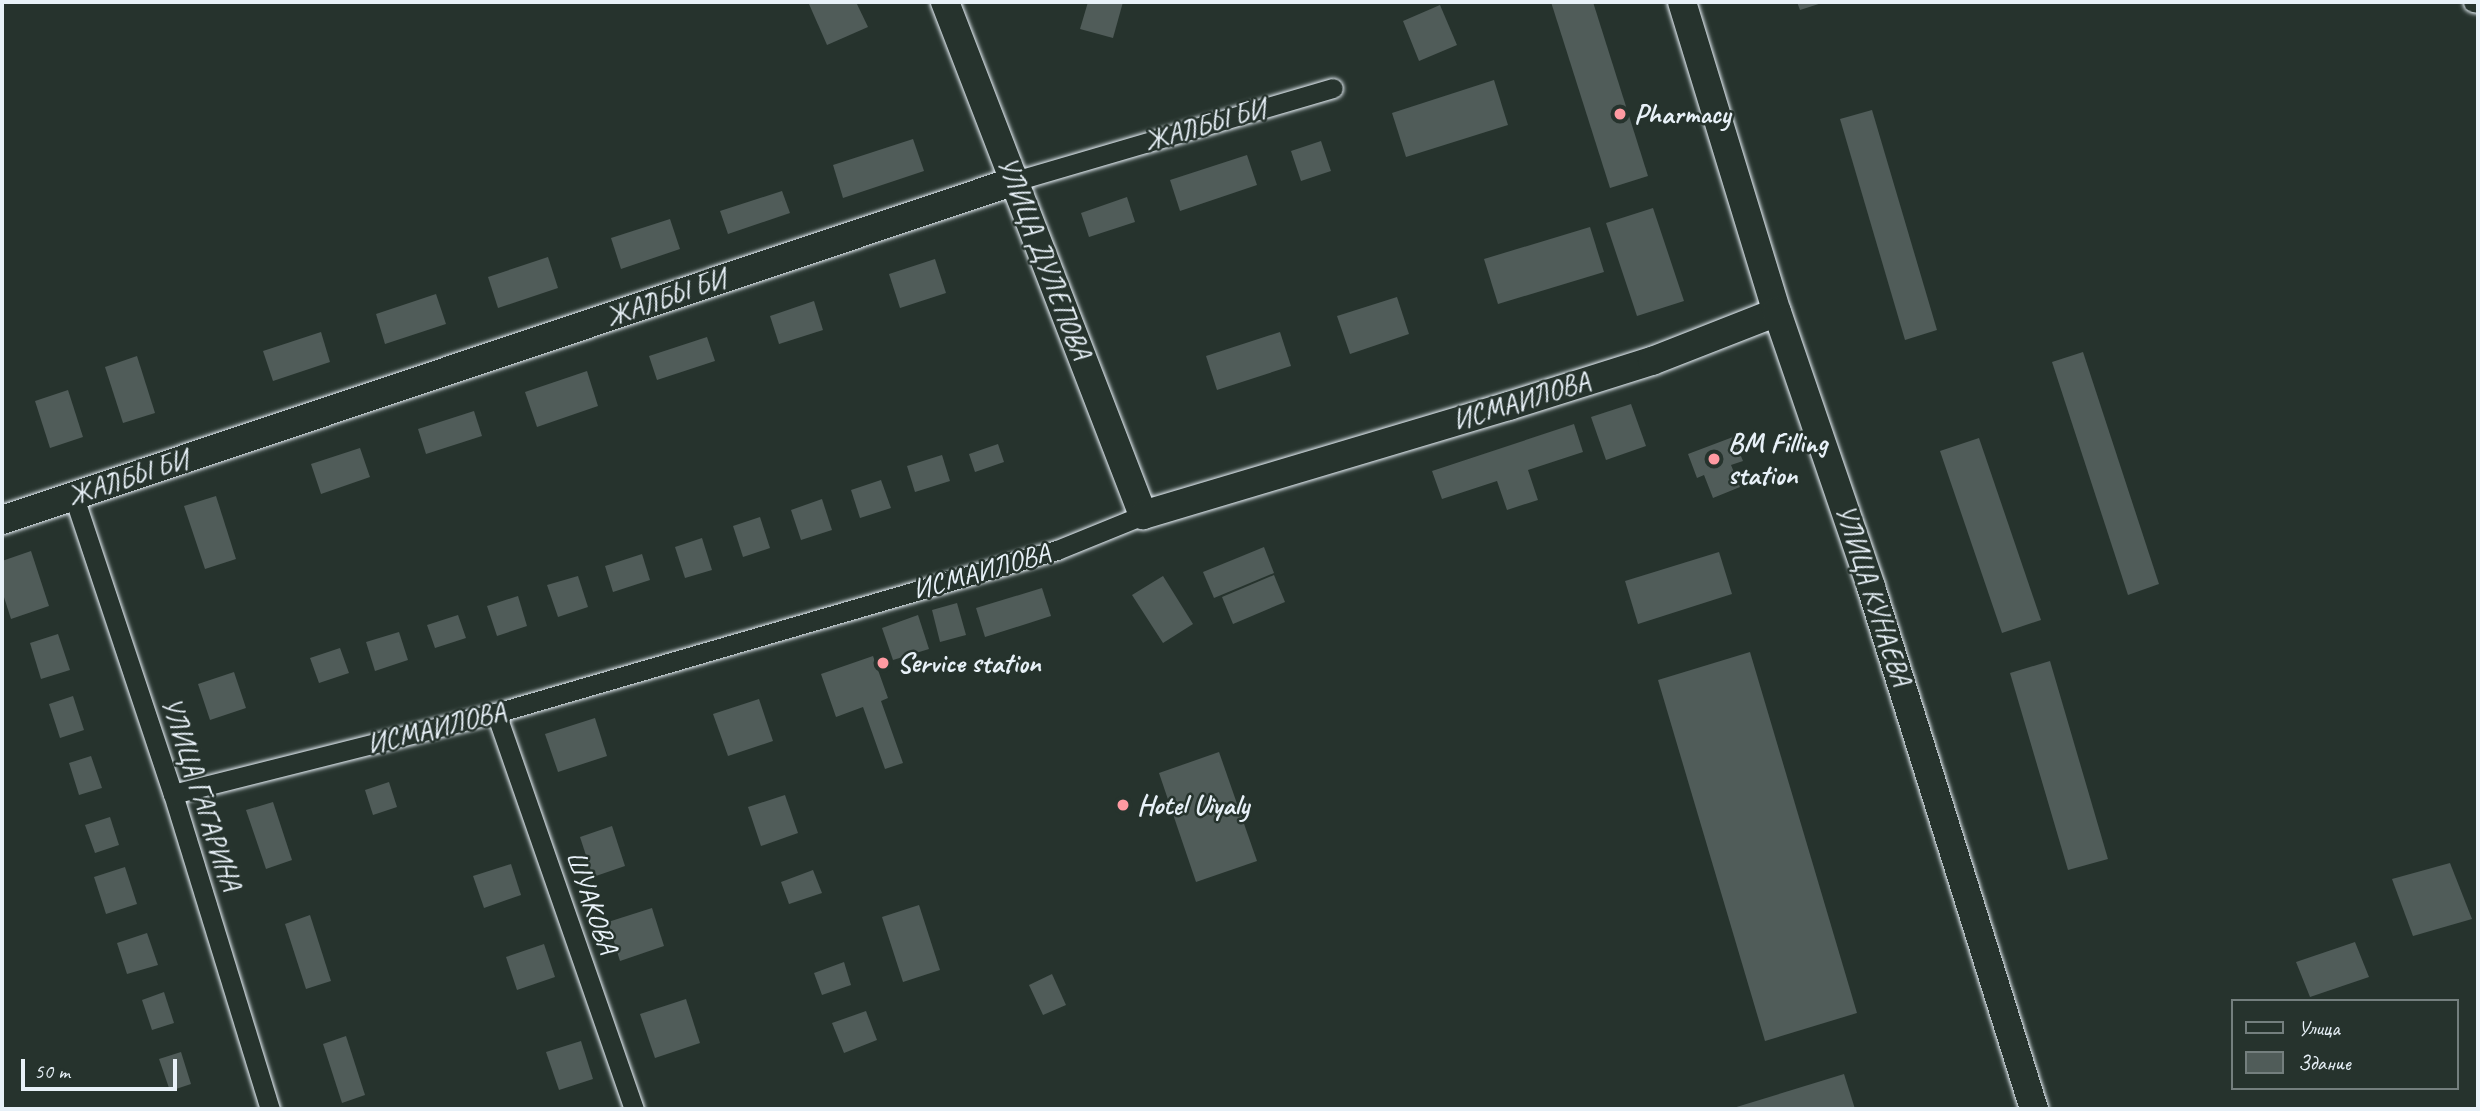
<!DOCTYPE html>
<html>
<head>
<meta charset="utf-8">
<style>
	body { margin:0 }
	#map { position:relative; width:2480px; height:1111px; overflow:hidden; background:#26332d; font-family:Caveat,sans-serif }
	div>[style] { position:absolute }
	.building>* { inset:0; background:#505c59 }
	.roads { filter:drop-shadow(0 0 2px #e8f1f8) drop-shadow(0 0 2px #e8f1f8) }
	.street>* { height:19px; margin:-9.5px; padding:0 9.5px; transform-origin:9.5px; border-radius:9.5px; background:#26332d }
	.secondary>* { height:28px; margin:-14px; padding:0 14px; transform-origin:14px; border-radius:14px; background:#26332d }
	.dots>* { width:19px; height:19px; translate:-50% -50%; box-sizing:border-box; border:4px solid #26332d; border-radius:50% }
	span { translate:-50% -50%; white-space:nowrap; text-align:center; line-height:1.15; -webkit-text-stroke:5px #26332d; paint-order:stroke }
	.poi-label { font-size:28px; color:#e8f1f8; font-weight:700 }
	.left { translate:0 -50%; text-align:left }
	.street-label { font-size:28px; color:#e8f1f8 }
	.frame { position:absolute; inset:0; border:4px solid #e8f1f8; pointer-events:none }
	.legend { position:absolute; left:2231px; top:999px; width:228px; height:91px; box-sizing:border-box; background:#26332d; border:2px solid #747f7e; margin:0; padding:9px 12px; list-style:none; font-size:21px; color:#e8f1f8 }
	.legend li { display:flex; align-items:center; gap:14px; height:35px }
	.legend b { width:35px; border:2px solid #747f7e }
	.scale { position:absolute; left:21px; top:1059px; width:156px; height:32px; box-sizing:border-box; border:4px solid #e8f1f8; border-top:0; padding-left:9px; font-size:21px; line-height:24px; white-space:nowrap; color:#e8f1f8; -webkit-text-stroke:5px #26332d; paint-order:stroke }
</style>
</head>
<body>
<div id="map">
	<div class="building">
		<i style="clip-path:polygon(813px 2px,856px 2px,868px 27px,827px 45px,809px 4px)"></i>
		<i style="clip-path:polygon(1088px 2px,1123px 2px,1113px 38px,1080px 29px)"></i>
		<i style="clip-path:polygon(1551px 2px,1593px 2px,1648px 176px,1610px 188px)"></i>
		<i style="clip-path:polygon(1797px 2px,1825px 2px,1800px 10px)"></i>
		<i style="clip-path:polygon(1440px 5px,1457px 45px,1419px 61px,1403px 21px)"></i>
		<i style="clip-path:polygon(1494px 80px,1508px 125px,1406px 157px,1392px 113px)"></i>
		<i style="clip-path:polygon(1872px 110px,1937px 330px,1905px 340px,1840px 119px)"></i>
		<i style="clip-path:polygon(913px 139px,924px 171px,843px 198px,833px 165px)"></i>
		<i style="clip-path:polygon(1321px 141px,1331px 171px,1301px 181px,1291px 151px)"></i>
		<i style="clip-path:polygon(1247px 155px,1257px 185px,1180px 211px,1170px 180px)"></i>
		<i style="clip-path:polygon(782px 191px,790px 213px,728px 234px,720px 211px)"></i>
		<i style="clip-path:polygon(1127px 197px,1135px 222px,1089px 237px,1081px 213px)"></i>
		<i style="clip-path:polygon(1653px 208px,1684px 301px,1637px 316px,1606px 223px)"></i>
		<i style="clip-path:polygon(670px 219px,680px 249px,621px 269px,611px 238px)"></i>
		<i style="clip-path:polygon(1590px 227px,1604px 272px,1498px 304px,1484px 259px)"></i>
		<i style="clip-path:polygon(548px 257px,558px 288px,498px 308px,488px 277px)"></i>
		<i style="clip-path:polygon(935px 259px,946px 293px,900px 308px,889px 274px)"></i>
		<i style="clip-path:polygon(436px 294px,446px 324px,385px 344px,376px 314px)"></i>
		<i style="clip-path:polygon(1397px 297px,1409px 334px,1350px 354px,1337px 316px)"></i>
		<i style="clip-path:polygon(814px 301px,823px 330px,779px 344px,770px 316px)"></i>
		<i style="clip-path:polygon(321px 332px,330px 362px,273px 381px,263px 351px)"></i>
		<i style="clip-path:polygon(1280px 332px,1291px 366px,1217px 390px,1206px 356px)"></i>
		<i style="clip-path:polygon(707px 337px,715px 361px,657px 380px,649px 356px)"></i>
		<i style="clip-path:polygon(2083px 352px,2159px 584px,2128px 595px,2052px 362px)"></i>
		<i style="clip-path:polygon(137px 356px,155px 413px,123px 423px,105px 367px)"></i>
		<i style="clip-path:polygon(587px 371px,598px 406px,537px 427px,525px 392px)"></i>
		<i style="clip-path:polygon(68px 390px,83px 437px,50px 448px,35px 401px)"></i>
		<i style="clip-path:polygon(1631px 404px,1646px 446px,1606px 460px,1591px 417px)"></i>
		<i style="clip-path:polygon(474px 411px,482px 436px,426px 454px,418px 429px)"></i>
		<i style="clip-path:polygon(1574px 424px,1583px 452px,1528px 470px,1538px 500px,1507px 510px,1497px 481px,1442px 499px,1432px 471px)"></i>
		<i style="clip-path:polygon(1733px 437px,1743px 461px,1731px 465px,1740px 487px,1713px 498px,1704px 475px,1697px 478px,1688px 454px)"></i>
		<i style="clip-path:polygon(1979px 438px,2041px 620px,2002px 633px,1940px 451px)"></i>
		<i style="clip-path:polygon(998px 444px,1004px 462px,975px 472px,969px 454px)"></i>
		<i style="clip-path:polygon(360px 448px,370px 477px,321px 494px,311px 464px)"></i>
		<i style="clip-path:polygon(942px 455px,950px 481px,915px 492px,907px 466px)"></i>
		<i style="clip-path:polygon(881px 480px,891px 508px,860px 518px,851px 490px)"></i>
		<i style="clip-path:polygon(216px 496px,236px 559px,205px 569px,184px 506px)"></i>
		<i style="clip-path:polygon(822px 499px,832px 530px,801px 540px,791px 510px)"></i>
		<i style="clip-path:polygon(760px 517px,770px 548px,743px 557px,733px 526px)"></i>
		<i style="clip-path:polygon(702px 538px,712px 570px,685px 578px,675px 547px)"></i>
		<i style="clip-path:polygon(1264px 547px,1274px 573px,1214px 598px,1203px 572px)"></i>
		<i style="clip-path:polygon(31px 551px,49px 606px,11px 619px,2px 591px,2px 561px)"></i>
		<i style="clip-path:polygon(1719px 552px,1732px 594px,1638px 624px,1625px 581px)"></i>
		<i style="clip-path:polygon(642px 554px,650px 580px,613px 592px,605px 566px)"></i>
		<i style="clip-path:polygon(1274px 575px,1285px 602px,1233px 624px,1222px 597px)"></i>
		<i style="clip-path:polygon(578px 576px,588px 607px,558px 617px,547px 585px)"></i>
		<i style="clip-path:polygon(1163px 576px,1193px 624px,1163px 643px,1132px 595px)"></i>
		<i style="clip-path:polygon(1042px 588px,1051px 616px,985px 637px,976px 608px)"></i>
		<i style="clip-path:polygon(518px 596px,527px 626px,497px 636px,487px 606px)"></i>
		<i style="clip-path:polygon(957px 603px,966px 635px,940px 642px,932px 610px)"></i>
		<i style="clip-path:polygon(458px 615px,466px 638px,435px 648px,427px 625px)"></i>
		<i style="clip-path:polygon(918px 615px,929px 649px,893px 660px,882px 628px)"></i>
		<i style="clip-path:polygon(399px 632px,408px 660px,375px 671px,366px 642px)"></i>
		<i style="clip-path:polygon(58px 634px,70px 670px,41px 679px,30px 643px)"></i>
		<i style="clip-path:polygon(340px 648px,349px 673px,319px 683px,310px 658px)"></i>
		<i style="clip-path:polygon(1750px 652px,1857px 1013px,1765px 1041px,1658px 680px)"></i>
		<i style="clip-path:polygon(873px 656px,888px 698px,881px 701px,903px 763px,885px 769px,863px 707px,836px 717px,821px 674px)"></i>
		<i style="clip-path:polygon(2050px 661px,2108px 859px,2068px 870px,2010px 673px)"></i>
		<i style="clip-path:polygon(234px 672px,246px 708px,210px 720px,198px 684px)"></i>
		<i style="clip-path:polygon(73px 696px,84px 730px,60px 738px,49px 704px)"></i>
		<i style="clip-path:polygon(759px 699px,773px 741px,728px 756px,713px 714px)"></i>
		<i style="clip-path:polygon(595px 718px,607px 756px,558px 772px,545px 734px)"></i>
		<i style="clip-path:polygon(1219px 752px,1257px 861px,1196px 882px,1159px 773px)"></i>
		<i style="clip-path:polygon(91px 756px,102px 788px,79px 795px,69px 763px)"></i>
		<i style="clip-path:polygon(389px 782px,397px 807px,373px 815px,365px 790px)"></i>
		<i style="clip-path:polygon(785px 795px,798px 833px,761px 846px,748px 807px)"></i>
		<i style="clip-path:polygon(273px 802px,292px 860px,266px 869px,246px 810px)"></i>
		<i style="clip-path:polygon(110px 817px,119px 845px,95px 853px,85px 825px)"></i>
		<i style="clip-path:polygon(612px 826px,625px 866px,593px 877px,580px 837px)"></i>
		<i style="clip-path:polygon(2450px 863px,2472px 919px,2413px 936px,2392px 879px)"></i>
		<i style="clip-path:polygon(511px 864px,521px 895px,484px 908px,473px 876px)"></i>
		<i style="clip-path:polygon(125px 867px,137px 904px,106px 914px,94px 877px)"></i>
		<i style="clip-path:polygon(813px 870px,822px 893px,789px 904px,781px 882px)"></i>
		<i style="clip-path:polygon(919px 905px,940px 970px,903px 982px,882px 917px)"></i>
		<i style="clip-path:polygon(652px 908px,664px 946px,620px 961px,608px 922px)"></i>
		<i style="clip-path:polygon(310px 915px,331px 981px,306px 989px,285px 924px)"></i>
		<i style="clip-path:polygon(147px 933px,158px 965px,127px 974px,117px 943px)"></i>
		<i style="clip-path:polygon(2355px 942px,2369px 977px,2310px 997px,2296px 962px)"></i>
		<i style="clip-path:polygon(544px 944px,555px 977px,517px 990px,506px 957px)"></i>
		<i style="clip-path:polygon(844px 962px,851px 985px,822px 995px,814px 973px)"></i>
		<i style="clip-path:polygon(1052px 974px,1066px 1005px,1043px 1015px,1029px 985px)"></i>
		<i style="clip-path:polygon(164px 992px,174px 1023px,152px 1030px,142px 1000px)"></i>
		<i style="clip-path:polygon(686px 999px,700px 1043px,655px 1058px,640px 1014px)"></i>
		<i style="clip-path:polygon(866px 1011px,877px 1040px,844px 1053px,832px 1023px)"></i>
		<i style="clip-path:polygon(346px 1036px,365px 1095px,342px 1103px,323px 1044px)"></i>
		<i style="clip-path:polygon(581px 1041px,593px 1079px,559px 1090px,546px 1052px)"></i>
		<i style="clip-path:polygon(181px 1052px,191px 1084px,170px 1091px,159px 1059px)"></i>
		<i style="clip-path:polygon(1844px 1074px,1855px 1109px,1730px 1109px)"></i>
	</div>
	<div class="roads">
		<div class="street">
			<i style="left:2473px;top:2px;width:5px;rotate:11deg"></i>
			<i style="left:1015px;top:181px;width:331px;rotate:-16.3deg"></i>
			<i style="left:74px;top:497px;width:313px;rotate:71.6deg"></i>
			<i style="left:173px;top:794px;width:330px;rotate:72.9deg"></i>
			<i style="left:496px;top:713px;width:419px;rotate:70.8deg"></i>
			<i style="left:173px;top:794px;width:333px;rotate:-14.1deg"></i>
			<i style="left:496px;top:713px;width:584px;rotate:-16.2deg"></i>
			<i style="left:1057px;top:550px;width:93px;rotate:-22.1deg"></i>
		</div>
		<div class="secondary">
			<i style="left:945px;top:2px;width:550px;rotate:68.9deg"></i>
			<i style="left:1143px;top:515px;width:382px;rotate:-16.6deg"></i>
			<i style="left:1509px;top:406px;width:150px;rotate:-17.5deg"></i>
			<i style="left:1652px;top:361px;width:134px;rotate:-21.4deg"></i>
			<i style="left:1682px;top:2px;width:324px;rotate:73deg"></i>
			<i style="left:1777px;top:312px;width:291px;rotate:71.1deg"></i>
			<i style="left:1871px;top:587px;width:547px;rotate:72.66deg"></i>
			<i style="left:2px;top:520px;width:1068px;rotate:-18.5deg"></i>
		</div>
	</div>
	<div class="dots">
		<i style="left:1620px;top:114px;background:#ff9aa2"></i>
		<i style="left:1714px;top:459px;background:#ff9aa2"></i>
		<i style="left:883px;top:663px;background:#ff9aa2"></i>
		<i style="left:1123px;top:805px;background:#ff9aa2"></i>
	</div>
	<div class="poi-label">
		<span class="left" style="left:1634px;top:114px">Pharmacy</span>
		<span class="left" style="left:1728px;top:459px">BM Filling<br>station</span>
		<span class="left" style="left:897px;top:663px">Service station</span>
		<span class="left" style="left:1137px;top:805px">Hotel Uiyaly</span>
	</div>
	<div class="street-label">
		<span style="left:1205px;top:125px;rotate:-16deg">ЖАЛБЫ БИ</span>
		<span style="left:1044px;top:258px;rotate:69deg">УЛИЦА ДУЛЕПОВА</span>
		<span style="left:666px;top:298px;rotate:-19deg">ЖАЛБЫ БИ</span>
		<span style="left:1521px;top:401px;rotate:-17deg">ИСМАИЛОВА</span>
		<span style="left:128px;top:478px;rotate:-18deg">ЖАЛБЫ БИ</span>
		<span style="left:981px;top:571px;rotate:-16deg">ИСМАИЛОВА</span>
		<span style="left:1873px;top:595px;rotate:72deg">УЛИЦА КУНАЕВА</span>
		<span style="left:436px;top:728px;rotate:-14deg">ИСМАИЛОВА</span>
		<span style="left:201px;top:794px;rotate:72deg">УЛИЦА ГАГАРИНА</span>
		<span style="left:592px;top:902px;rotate:71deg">ШУАКОВА</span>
	</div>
	<div class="frame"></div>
	<ul class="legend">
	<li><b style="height:9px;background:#26332d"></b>Улица</li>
	<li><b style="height:19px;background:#505c59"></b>Здание</li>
	</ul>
	<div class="scale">50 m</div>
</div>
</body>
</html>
